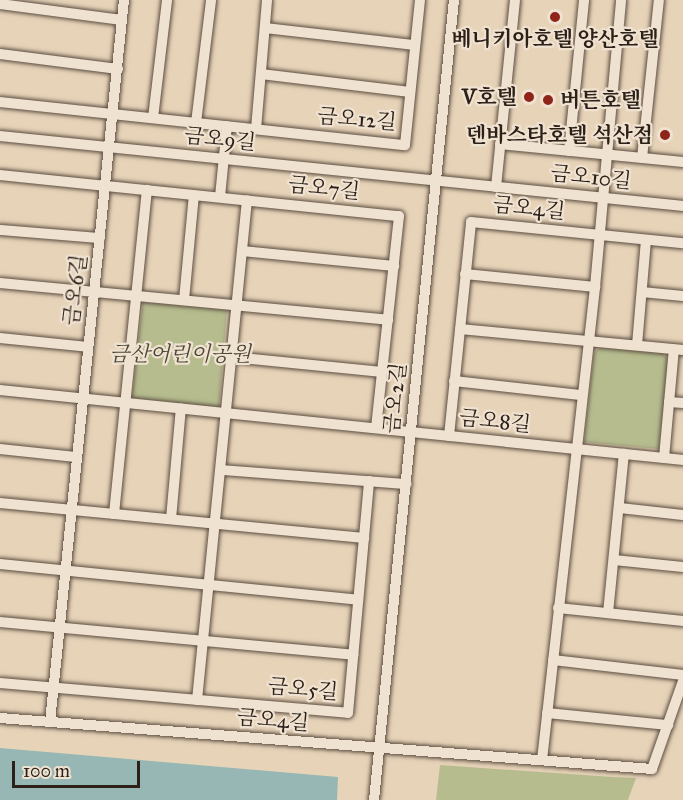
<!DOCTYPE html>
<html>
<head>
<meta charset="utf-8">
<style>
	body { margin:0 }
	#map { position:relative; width:683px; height:800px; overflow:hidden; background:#e7d3b8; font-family:"IM FELL Great Primer","Noto Serif KR",serif }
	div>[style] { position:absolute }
	.green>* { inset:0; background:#b6bc8e }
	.water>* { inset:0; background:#97b7b4 }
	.roads { filter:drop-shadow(0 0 2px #5b4d40) drop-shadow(0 0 2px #5b4d40) }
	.street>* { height:10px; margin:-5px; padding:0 5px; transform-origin:5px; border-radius:5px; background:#efe2d1 }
	.dots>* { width:16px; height:16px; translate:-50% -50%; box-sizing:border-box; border:3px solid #efe2d1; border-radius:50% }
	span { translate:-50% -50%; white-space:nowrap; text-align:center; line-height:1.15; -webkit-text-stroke:4.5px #efe2d1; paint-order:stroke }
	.poi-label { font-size:21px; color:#2c2018; font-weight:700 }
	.right { translate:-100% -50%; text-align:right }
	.left { translate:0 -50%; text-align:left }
	.street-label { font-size:21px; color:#2c2018 }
	.park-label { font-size:21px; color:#4e4736; font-style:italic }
	.scale { position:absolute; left:12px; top:761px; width:128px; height:27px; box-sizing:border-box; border:3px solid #2c2018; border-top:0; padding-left:8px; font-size:18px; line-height:21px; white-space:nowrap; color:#2c2018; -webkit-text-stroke:4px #efe2d1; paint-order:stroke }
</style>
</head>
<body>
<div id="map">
	<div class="green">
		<i style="clip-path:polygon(143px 302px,227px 310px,219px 407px,132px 398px)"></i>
		<i style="clip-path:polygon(600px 348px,663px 353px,668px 360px,659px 449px,584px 442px,594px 352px)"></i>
		<i style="clip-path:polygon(440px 765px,612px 777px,636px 778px,628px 800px,436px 800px)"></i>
	</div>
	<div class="water">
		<i style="clip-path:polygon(0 748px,338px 777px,337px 800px,0 800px)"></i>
	</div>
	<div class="roads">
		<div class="street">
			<i style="left:0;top:4px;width:123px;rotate:7.5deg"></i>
			<i style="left:265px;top:28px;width:151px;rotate:6.5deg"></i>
			<i style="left:0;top:54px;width:119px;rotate:7.2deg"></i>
			<i style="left:261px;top:74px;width:150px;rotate:6.9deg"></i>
			<i style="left:0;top:102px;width:407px;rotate:6.1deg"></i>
			<i style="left:405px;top:145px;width:146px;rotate:-84.1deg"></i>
			<i style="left:153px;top:118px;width:119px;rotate:-83.2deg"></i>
			<i style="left:196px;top:123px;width:124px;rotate:-83deg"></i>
			<i style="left:256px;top:129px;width:129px;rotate:-85.1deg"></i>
			<i style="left:0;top:136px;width:687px;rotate:5.85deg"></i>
			<i style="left:500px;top:144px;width:184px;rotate:5.6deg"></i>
			<i style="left:569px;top:151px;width:152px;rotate:-84.3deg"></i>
			<i style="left:642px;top:158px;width:159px;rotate:-83.9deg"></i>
			<i style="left:0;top:175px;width:401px;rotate:5.9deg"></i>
			<i style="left:399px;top:216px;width:213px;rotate:96.2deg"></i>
			<i style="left:496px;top:187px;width:188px;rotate:-84.2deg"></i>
			<i style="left:220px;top:197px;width:71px;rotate:-84.4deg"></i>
			<i style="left:0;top:230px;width:100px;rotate:4.6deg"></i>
			<i style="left:242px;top:251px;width:153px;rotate:5.6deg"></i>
			<i style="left:465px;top:274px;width:131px;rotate:5.7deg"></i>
			<i style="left:0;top:283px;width:390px;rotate:5.4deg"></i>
			<i style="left:642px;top:292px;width:41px;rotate:5.6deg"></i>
			<i style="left:184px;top:300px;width:105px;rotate:-84.6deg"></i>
			<i style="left:460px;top:329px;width:224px;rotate:5.4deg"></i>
			<i style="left:0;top:338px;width:88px;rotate:5.8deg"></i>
			<i style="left:637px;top:345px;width:105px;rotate:-85.1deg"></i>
			<i style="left:232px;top:357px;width:151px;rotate:5.7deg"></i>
			<i style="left:454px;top:381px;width:127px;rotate:6.3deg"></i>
			<i style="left:0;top:390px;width:687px;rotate:5.85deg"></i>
			<i style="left:669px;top:402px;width:14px;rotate:4deg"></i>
			<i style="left:449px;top:436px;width:215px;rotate:-84.1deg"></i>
			<i style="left:471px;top:222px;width:213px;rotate:5.7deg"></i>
			<i style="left:0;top:449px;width:76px;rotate:6deg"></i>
			<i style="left:664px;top:458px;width:109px;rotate:-84.8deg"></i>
			<i style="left:222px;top:470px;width:185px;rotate:4.4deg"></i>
			<i style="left:0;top:503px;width:366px;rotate:5.5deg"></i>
			<i style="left:620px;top:508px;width:63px;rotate:6.3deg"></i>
			<i style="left:114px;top:514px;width:326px;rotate:-84.2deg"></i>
			<i style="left:171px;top:519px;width:111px;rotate:-84.9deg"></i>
			<i style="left:614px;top:560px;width:69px;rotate:5.8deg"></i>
			<i style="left:0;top:564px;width:360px;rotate:5.7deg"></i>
			<i style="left:558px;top:608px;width:126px;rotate:5.9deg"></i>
			<i style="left:608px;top:613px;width:160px;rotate:-84.3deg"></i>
			<i style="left:0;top:622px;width:355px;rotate:5.3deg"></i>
			<i style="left:553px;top:660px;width:131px;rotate:6.6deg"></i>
			<i style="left:0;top:683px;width:349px;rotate:4.9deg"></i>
			<i style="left:348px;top:713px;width:233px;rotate:-84.8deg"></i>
			<i style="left:197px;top:700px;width:502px;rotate:-84.29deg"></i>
			<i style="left:547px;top:713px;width:122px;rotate:5.7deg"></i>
			<i style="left:0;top:718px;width:654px;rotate:4.47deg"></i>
			<i style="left:652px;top:769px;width:93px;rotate:-70.6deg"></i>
			<i style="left:50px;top:722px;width:726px;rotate:-84.15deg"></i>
			<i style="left:542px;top:760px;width:476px;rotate:-83.6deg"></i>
			<i style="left:595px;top:287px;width:288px;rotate:-84.8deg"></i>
			<i style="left:374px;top:800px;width:804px;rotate:-84.29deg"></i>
		</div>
	</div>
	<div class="dots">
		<i style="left:555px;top:17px;background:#8f2418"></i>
		<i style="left:529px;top:97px;background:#8f2418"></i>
		<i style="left:548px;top:100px;background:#8f2418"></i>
		<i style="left:665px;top:135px;background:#8f2418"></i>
	</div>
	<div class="poi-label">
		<span style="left:555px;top:39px">베니키아호텔 양산호텔</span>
		<span class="right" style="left:517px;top:97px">V호텔</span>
		<span class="left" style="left:560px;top:100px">버튼호텔</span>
		<span class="right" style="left:653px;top:135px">덴바스타호텔 석산점</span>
	</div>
	<div class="street-label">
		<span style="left:357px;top:119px;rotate:5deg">금오12길</span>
		<span style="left:220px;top:139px;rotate:6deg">금오9길</span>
		<span style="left:591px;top:177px;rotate:6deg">금오10길</span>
		<span style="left:324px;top:188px;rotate:6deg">금오7길</span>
		<span style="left:529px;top:208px;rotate:6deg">금오4길</span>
		<span style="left:75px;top:290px;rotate:-83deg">금오6길</span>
		<span style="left:395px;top:398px;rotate:-84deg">금오2길</span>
		<span style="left:495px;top:421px;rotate:6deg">금오8길</span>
		<span style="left:303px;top:689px;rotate:5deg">금오5길</span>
		<span style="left:273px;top:720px;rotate:5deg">금오4길</span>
	</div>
	<div class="park-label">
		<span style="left:180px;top:354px">금산어린이공원</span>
	</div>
	<div class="scale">100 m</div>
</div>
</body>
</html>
